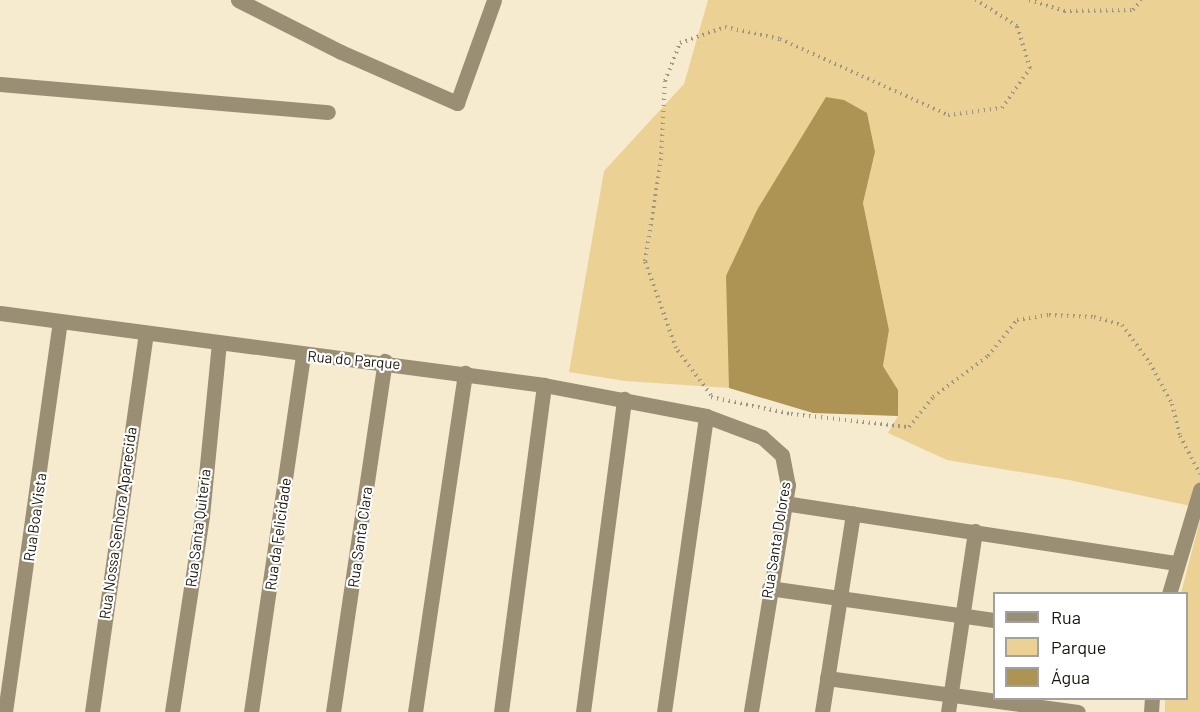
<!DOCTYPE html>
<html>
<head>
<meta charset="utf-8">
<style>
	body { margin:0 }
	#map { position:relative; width:1200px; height:712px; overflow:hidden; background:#f6eacf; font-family:Barlow,sans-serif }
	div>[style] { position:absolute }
	.green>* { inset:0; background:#ebd294 }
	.water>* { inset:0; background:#ad9455 }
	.path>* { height:4px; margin-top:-2px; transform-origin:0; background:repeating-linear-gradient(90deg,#9f9682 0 1.5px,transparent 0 6px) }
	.minor>* { height:15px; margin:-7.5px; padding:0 7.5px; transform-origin:7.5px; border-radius:7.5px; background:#9a8f75 }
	span { translate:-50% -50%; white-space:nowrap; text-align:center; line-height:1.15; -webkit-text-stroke:4.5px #fff; paint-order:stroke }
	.street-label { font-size:15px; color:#19150b }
	.legend { position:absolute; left:993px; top:592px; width:195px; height:108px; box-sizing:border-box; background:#fff; border:2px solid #a3a19d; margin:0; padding:8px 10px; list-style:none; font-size:18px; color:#19150b }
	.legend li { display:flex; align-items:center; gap:12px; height:30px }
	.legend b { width:30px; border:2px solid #a3a19d }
</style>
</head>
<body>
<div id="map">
	<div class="green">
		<i style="clip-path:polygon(708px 0,1200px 0,1200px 508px,1069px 480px,947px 460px,888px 433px,898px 416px,898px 390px,883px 366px,889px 330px,863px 203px,875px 152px,730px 336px,729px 388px,625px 381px,569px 372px,604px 171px,684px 84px)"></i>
		<i style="clip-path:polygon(1200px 520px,1200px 712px,1165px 712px,1165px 699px,1186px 698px,1186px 594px,1181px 593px)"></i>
	</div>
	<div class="water">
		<i style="clip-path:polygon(826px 97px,844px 100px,867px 113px,875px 152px,863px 203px,889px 330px,883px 366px,898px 390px,898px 416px,813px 413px,729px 388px,726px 276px,757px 210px)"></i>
	</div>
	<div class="path">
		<i style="left:1029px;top:0;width:37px;rotate:17deg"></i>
		<i style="left:1064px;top:11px;width:69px;rotate:-0.8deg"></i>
		<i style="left:1133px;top:10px;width:13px;rotate:-51deg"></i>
		<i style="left:711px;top:395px;width:59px;rotate:-126.7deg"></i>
		<i style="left:676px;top:348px;width:92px;rotate:-109.6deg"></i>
		<i style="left:645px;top:261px;width:102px;rotate:-81deg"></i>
		<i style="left:661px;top:160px;width:79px;rotate:-87.1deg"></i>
		<i style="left:665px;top:81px;width:41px;rotate:-68.5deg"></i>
		<i style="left:680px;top:43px;width:48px;rotate:-19.6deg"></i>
		<i style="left:725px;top:27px;width:56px;rotate:12.3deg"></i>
		<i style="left:780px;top:39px;width:184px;rotate:24.3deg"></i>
		<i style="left:948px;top:115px;width:54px;rotate:-7.4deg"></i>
		<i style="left:1002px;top:108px;width:49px;rotate:-55deg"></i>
		<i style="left:1030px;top:68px;width:44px;rotate:-107.2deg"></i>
		<i style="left:1017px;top:26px;width:49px;rotate:-147.6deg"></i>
		<i style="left:711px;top:397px;width:82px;rotate:12deg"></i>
		<i style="left:791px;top:414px;width:119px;rotate:6.3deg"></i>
		<i style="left:909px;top:427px;width:38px;rotate:-51deg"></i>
		<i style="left:933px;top:397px;width:69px;rotate:-36.7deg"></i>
		<i style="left:988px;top:356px;width:46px;rotate:-51.1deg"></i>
		<i style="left:1017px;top:320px;width:32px;rotate:-9deg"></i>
		<i style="left:1049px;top:315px;width:45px;rotate:2.5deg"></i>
		<i style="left:1094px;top:317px;width:29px;rotate:16deg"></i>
		<i style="left:1122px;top:325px;width:47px;rotate:53.6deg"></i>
		<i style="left:1150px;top:363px;width:47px;rotate:61.8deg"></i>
		<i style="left:1172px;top:404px;width:33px;rotate:76deg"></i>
		<i style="left:1180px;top:436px;width:43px;rotate:62.2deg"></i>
	</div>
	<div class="minor">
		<i style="left:238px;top:0;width:115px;rotate:26.8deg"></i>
		<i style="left:341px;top:52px;width:127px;rotate:23.7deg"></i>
		<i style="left:457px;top:103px;width:109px;rotate:-70.2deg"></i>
		<i style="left:0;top:84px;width:329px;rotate:4.9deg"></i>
		<i style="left:0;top:313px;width:549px;rotate:7.54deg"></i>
		<i style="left:544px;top:385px;width:165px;rotate:10.8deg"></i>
		<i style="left:706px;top:416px;width:60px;rotate:20.6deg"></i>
		<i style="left:762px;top:437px;width:27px;rotate:42deg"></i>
		<i style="left:782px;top:455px;width:31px;rotate:79deg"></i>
		<i style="left:788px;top:485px;width:230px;rotate:99.3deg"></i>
		<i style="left:784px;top:503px;width:397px;rotate:8.7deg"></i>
		<i style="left:769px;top:588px;width:227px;rotate:8.1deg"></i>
		<i style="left:1169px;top:594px;width:109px;rotate:-73.4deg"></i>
		<i style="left:827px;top:678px;width:253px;rotate:7.7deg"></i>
		<i style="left:5px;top:712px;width:394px;rotate:-82deg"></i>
		<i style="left:92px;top:712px;width:383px;rotate:-81.9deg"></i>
		<i style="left:172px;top:712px;width:198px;rotate:-81.3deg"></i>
		<i style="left:202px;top:516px;width:174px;rotate:-84.4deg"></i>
		<i style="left:251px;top:712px;width:361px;rotate:-81.7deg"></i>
		<i style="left:333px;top:712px;width:355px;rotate:-81.6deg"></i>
		<i style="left:415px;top:712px;width:343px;rotate:-81.6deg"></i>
		<i style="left:501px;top:712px;width:330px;rotate:-82.5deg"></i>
		<i style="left:583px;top:712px;width:316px;rotate:-82.5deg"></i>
		<i style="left:664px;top:712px;width:299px;rotate:-81.9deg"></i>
		<i style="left:822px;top:712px;width:201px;rotate:-81.1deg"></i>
		<i style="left:948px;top:712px;width:183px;rotate:-81.5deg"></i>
		<i style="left:1151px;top:712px;width:14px;rotate:-86deg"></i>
	</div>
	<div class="street-label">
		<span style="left:354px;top:360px;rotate:5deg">Rua do Parque</span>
		<span style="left:35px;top:517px;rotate:-82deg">Rua Boa Vista</span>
		<span style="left:118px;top:523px;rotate:-82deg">Rua Nossa Senhora Aparecida</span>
		<span style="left:198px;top:528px;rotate:-83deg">Rua Santa Quiteria</span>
		<span style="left:278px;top:534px;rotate:-82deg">Rua da Felicidade</span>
		<span style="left:360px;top:537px;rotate:-82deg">Rua Santa Clara</span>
		<span style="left:776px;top:540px;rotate:-81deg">Rua Santa Dolores</span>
	</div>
	<ul class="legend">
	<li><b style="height:8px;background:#9a8f75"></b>Rua</li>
	<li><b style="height:16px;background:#ebd294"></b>Parque</li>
	<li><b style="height:16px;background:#ad9455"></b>Água</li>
	</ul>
</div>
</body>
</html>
